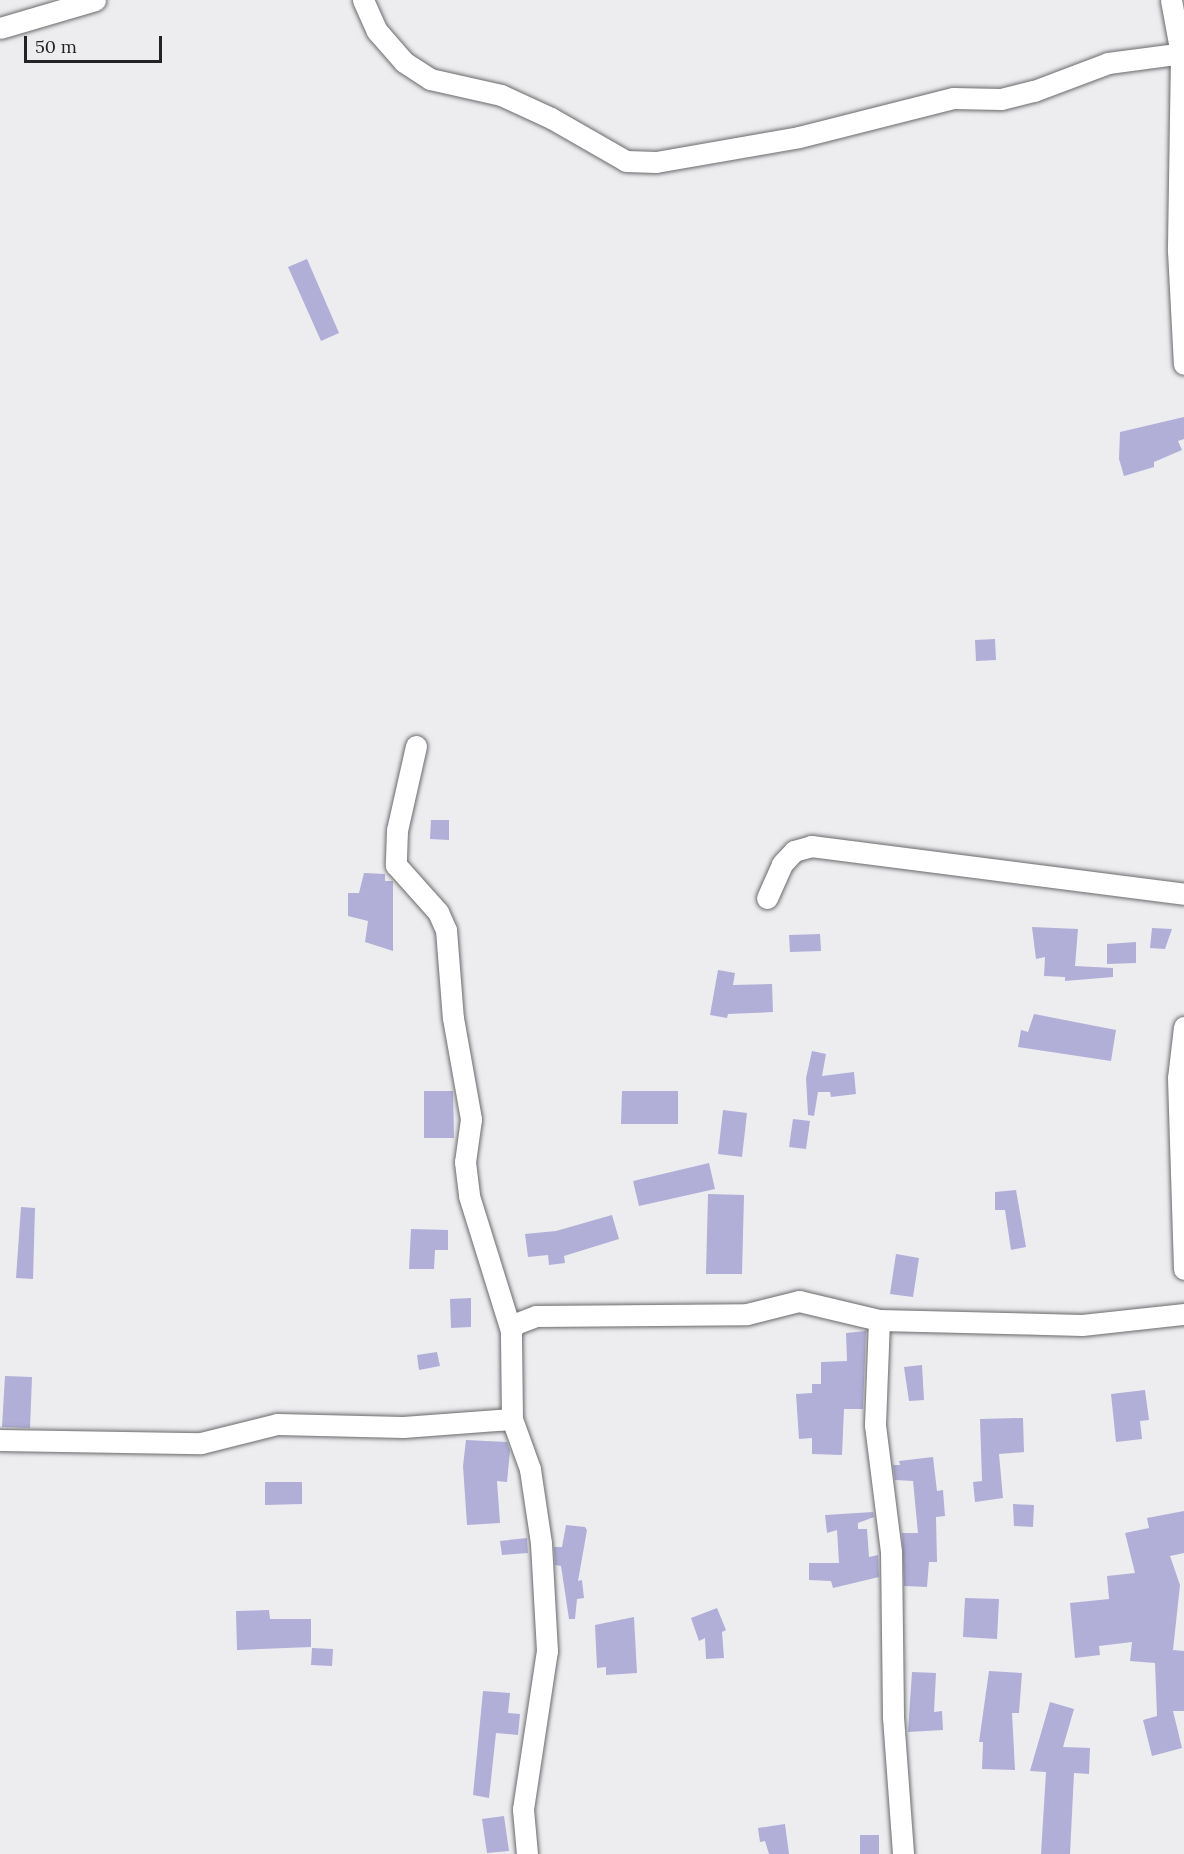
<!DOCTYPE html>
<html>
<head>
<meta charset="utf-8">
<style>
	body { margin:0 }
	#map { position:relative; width:1184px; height:1854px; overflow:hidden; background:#ededf0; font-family:Lora,serif }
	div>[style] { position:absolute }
	.building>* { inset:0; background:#b1aed8 }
	.roads { filter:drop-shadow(0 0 2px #6a6a6c) drop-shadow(0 0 2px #6a6a6c) }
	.street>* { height:21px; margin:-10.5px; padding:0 10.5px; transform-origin:10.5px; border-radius:10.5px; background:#fff }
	span { translate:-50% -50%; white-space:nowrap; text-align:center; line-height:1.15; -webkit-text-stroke:4.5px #ededf0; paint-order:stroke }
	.scale { position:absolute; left:24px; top:36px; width:138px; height:27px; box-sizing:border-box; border:3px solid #232324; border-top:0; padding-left:8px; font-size:18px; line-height:21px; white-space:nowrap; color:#232324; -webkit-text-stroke:4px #ededf0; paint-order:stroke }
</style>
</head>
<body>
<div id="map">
	<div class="building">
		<i style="clip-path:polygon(307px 259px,339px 333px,321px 341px,288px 267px)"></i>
		<i style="clip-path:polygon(1184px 417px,1184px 439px,1178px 441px,1182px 450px,1154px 462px,1154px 467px,1124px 476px,1119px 459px,1120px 432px)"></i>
		<i style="clip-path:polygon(995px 639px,996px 660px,976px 661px,975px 640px)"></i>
		<i style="clip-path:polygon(431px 820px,449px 820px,449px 840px,430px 839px)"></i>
		<i style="clip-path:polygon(364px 873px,385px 874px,385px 881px,393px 881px,393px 951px,365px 942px,368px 921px,348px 916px,348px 893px,359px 893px)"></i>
		<i style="clip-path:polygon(1032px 927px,1078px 929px,1075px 966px,1113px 968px,1113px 977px,1065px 981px,1065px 977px,1044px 976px,1045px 957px,1036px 959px)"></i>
		<i style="clip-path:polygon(1152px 928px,1172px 929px,1165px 949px,1150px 948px)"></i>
		<i style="clip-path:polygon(820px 934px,821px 951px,790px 952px,789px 935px)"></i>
		<i style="clip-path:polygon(1136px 942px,1136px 963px,1107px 964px,1107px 944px)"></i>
		<i style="clip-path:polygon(718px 970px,735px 973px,733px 985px,772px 984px,773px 1012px,728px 1014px,727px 1018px,710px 1015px)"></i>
		<i style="clip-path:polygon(1034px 1014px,1116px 1030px,1111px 1061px,1018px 1047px,1021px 1030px,1028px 1032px)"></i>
		<i style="clip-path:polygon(812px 1051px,826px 1054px,822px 1076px,854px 1072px,856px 1094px,831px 1097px,830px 1092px,818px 1092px,814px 1116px,808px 1115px,806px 1078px)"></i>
		<i style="clip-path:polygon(424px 1091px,453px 1091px,454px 1138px,424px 1138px)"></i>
		<i style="clip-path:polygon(622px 1091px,678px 1091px,678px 1124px,621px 1124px)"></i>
		<i style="clip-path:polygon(723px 1110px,747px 1113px,742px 1157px,718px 1154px)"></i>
		<i style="clip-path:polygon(793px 1119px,810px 1121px,806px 1149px,789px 1147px)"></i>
		<i style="clip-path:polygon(709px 1163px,715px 1189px,639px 1206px,633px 1181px)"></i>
		<i style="clip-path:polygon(1016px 1190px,1026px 1247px,1011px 1250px,1005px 1210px,995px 1210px,995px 1192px)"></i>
		<i style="clip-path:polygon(708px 1194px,744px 1195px,742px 1274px,706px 1274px)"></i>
		<i style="clip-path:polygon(21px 1207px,35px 1208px,33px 1279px,16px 1278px)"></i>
		<i style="clip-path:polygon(612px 1215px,619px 1239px,564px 1256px,565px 1263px,549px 1265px,548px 1255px,528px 1257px,525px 1234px,556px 1231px)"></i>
		<i style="clip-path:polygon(411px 1229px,448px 1230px,448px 1250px,435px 1250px,434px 1269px,409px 1269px)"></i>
		<i style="clip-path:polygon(896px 1254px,919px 1258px,913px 1297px,890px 1294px)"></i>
		<i style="clip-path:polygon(471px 1298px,471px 1327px,451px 1328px,450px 1299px)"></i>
		<i style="clip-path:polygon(866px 1331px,863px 1409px,844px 1409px,842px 1455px,812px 1454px,812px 1438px,799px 1439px,796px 1394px,812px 1393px,812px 1384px,821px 1384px,821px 1362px,847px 1361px,846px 1333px)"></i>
		<i style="clip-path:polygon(437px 1352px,440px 1366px,419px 1370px,417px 1355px)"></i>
		<i style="clip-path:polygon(922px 1365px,924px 1400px,909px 1401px,904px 1367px)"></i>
		<i style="clip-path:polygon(5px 1376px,32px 1377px,30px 1428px,2px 1427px)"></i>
		<i style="clip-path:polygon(1145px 1390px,1149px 1420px,1140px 1421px,1142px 1439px,1116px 1442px,1111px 1394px)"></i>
		<i style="clip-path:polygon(1023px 1418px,1024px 1452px,999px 1454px,1003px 1498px,975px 1502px,973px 1482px,982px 1481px,980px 1419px)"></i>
		<i style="clip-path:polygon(466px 1440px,507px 1442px,510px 1451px,507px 1482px,497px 1481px,500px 1523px,467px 1525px,463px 1466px)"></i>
		<i style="clip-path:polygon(933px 1457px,937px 1491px,943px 1490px,945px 1516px,936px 1517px,937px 1562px,929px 1562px,927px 1587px,904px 1586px,902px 1533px,918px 1533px,913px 1481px,895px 1480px,893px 1465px,900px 1465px,899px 1461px)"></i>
		<i style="clip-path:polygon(265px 1482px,302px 1482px,302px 1504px,265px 1505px)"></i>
		<i style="clip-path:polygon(1013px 1504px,1034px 1505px,1033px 1527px,1014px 1526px)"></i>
		<i style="clip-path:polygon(1184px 1511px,1184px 1553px,1170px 1556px,1180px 1585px,1173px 1650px,1184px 1651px,1184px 1711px,1173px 1711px,1182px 1748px,1152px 1756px,1143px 1720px,1157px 1716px,1155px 1663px,1130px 1661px,1132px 1642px,1099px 1646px,1100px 1655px,1075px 1658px,1070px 1603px,1109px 1599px,1107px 1576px,1135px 1573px,1125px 1533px,1149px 1528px,1147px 1518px)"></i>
		<i style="clip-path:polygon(873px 1512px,874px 1517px,858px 1523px,858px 1529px,867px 1529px,869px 1557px,878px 1555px,879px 1577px,833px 1588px,831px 1581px,809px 1580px,809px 1563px,839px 1563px,837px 1530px,827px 1533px,825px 1515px)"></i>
		<i style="clip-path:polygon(566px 1525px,585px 1527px,587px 1530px,578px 1581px,582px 1580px,584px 1598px,577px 1599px,575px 1619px,569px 1619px,561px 1566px,555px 1565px,554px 1547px,562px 1547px)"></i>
		<i style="clip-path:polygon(527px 1538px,528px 1553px,502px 1555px,500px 1541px)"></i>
		<i style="clip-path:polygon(965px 1598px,999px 1599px,997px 1639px,963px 1637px)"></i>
		<i style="clip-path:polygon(717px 1608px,726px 1630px,722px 1632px,724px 1658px,706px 1659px,705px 1638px,699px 1641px,691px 1618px)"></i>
		<i style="clip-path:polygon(269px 1610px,270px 1619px,311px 1619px,311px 1647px,237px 1650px,236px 1611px)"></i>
		<i style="clip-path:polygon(634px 1617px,637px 1673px,606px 1675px,606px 1667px,597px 1668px,595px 1625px)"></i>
		<i style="clip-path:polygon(312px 1648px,333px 1649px,332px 1666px,311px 1665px)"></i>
		<i style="clip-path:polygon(989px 1671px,1022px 1673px,1019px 1713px,1012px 1713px,1015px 1770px,982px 1769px,983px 1742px,979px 1742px)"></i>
		<i style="clip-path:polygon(912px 1672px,936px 1673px,934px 1712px,942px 1711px,943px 1730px,908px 1732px)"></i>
		<i style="clip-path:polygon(483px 1691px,510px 1693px,508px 1713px,520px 1714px,518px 1735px,496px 1733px,489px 1798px,473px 1795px)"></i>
		<i style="clip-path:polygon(1050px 1702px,1074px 1709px,1063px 1747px,1090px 1748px,1089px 1774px,1074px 1773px,1070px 1854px,1041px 1854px,1046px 1772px,1030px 1771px)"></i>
		<i style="clip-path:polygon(504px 1816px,509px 1851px,487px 1853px,482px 1819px)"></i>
		<i style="clip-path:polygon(785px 1824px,789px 1854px,769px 1854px,765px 1841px,760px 1842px,758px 1828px)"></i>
		<i style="clip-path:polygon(860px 1835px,879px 1835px,879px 1854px,860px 1854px)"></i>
	</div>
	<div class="roads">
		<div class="street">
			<i style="left:363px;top:0;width:34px;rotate:66deg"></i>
			<i style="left:377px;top:31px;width:41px;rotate:48.9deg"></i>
			<i style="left:404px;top:62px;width:31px;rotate:33deg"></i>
			<i style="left:430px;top:79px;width:73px;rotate:12.7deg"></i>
			<i style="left:501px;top:95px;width:55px;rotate:24.7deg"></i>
			<i style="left:551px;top:118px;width:86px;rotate:29.8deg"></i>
			<i style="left:626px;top:161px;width:30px;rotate:2deg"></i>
			<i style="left:656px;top:162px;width:145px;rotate:-9.9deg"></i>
			<i style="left:799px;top:137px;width:159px;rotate:-14.2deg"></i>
			<i style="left:953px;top:98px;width:48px;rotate:1.2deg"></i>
			<i style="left:1001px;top:99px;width:34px;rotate:-14deg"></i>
			<i style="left:1034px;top:91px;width:79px;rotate:-20.7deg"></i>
			<i style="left:1108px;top:63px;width:77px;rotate:-7.5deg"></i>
			<i style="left:1171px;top:0;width:55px;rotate:79.5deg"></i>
			<i style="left:1181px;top:54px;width:197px;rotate:90.9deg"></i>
			<i style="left:1178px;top:251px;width:113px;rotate:87deg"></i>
			<i style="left:0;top:28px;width:99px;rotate:-16.4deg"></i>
			<i style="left:416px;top:746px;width:86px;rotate:102.7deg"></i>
			<i style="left:397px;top:830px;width:35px;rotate:92deg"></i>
			<i style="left:396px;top:865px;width:63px;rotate:48.2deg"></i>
			<i style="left:438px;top:912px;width:20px;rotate:66deg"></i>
			<i style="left:446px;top:930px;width:88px;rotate:85.5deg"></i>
			<i style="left:453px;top:1018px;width:103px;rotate:79.9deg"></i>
			<i style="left:471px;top:1119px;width:43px;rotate:97.9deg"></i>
			<i style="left:465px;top:1162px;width:34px;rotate:83deg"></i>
			<i style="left:469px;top:1196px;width:141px;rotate:72.7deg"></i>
			<i style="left:767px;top:898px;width:37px;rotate:-66deg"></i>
			<i style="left:782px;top:864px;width:18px;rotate:-47deg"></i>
			<i style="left:794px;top:851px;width:18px;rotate:-16deg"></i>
			<i style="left:811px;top:846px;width:376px;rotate:7.3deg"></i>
			<i style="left:1184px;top:1027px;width:51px;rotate:96.7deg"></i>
			<i style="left:1178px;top:1078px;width:191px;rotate:88.2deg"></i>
			<i style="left:879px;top:1320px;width:105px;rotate:92.2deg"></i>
			<i style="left:875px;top:1425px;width:127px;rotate:82.8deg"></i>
			<i style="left:891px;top:1551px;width:166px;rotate:89.3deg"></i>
			<i style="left:893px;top:1717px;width:137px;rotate:85.8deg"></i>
			<i style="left:0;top:1440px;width:201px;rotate:0.9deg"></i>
			<i style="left:201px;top:1443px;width:78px;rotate:-14deg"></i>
			<i style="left:277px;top:1424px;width:126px;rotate:1.4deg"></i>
			<i style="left:403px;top:1427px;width:109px;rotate:-4.2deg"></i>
			<i style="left:527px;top:1854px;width:45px;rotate:-95.1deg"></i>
			<i style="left:523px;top:1809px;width:160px;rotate:-81.4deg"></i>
			<i style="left:547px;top:1651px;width:108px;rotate:-93.2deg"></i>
			<i style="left:541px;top:1543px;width:75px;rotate:-98.5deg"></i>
			<i style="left:530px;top:1469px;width:53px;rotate:-109.8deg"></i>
			<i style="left:512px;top:1419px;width:88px;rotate:-90.7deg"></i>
			<i style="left:511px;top:1331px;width:8px;rotate:-60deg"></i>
			<i style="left:515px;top:1324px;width:22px;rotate:-21deg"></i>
			<i style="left:536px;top:1316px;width:211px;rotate:-0.5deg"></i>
			<i style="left:747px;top:1314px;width:54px;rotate:-14deg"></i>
			<i style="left:799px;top:1301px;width:82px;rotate:13.4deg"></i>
			<i style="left:879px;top:1320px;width:203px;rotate:1.4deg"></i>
			<i style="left:1082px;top:1325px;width:103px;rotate:-6.2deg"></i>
		</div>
	</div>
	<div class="scale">50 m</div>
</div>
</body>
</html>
